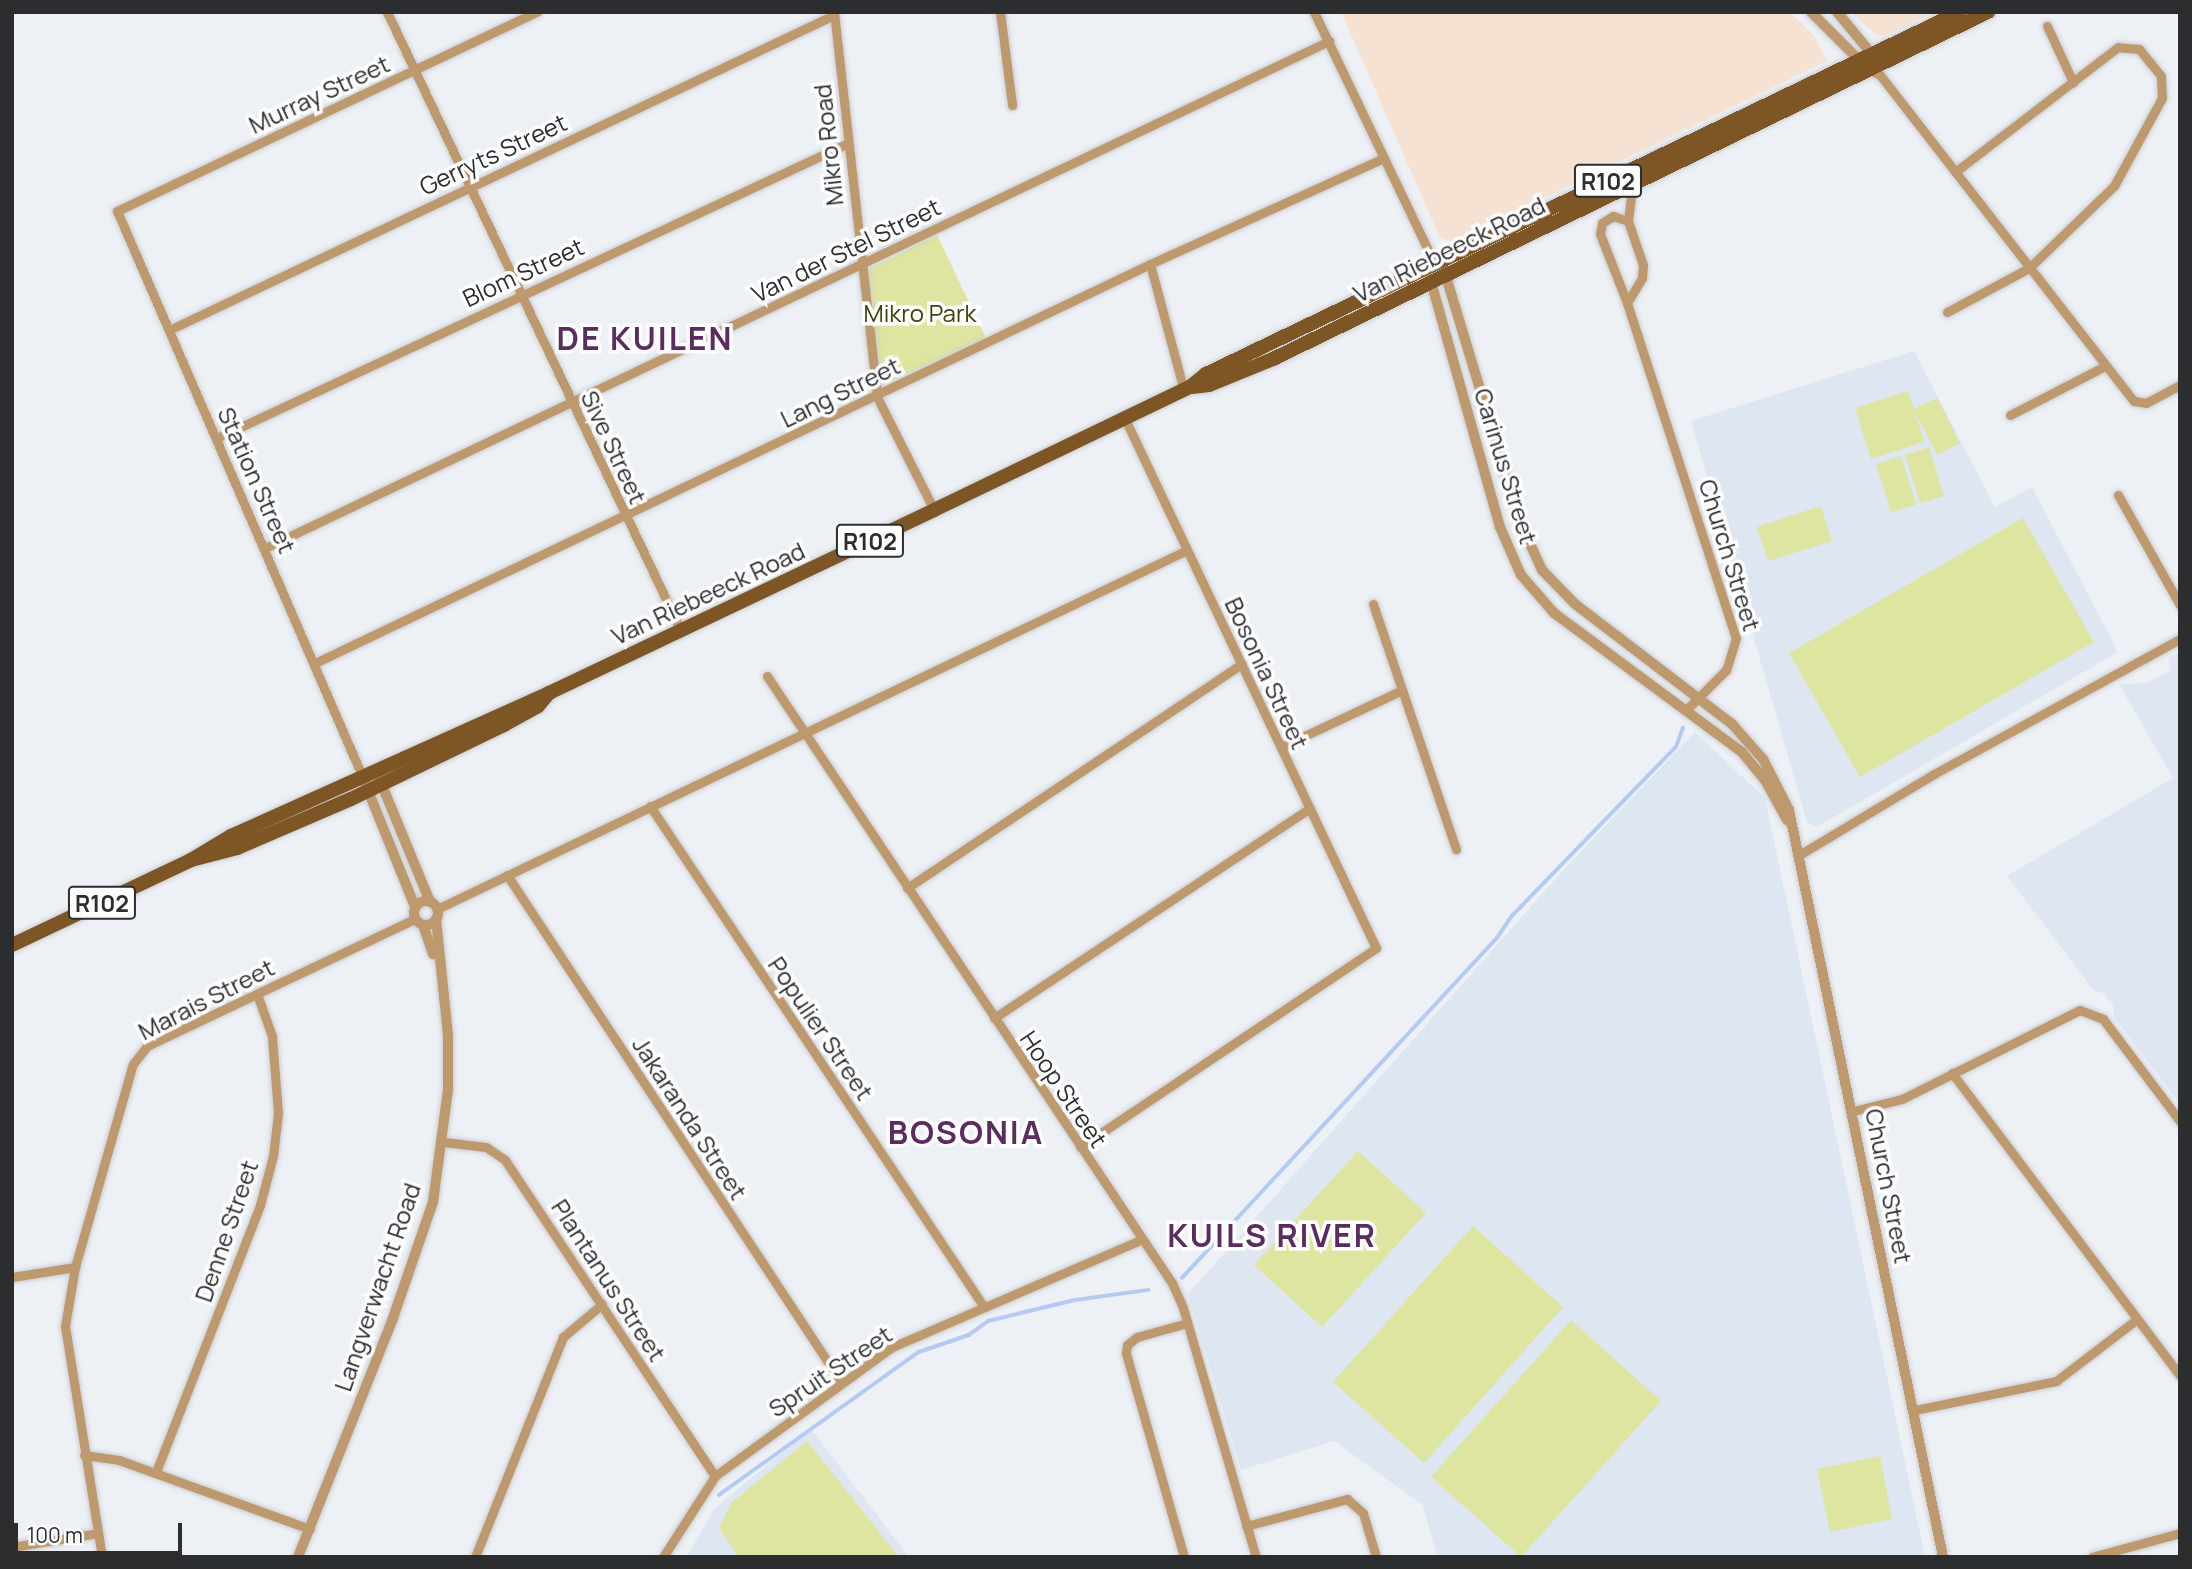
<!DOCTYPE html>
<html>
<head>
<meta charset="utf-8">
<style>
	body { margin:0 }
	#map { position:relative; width:2192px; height:1569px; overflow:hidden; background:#edf1f6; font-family:Manrope,sans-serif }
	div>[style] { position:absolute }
	.commercial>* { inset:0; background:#f6e2d2 }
	.built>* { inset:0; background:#dde6f1 }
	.green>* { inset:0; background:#dde5a0 }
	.stream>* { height:3.5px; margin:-1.75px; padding:0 1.75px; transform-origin:1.75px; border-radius:1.75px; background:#b4caf3 }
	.roads { filter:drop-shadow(0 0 2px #caced2) drop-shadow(0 0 2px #caced2) }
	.minor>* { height:9px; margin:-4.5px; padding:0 4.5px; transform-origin:4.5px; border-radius:4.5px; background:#bf996e }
	.tertiary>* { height:10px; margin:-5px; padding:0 5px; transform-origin:5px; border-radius:5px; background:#bf996e }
	.tertiary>.ring { margin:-5px; padding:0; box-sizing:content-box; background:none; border:10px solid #bf996e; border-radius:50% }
	.primary>* { height:14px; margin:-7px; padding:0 7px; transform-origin:7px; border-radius:7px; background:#7e5625 }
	span { translate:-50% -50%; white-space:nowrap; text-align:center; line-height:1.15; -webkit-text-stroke:7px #fdfdfe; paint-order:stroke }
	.shield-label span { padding:2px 5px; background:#fdfdfe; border:2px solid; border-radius:5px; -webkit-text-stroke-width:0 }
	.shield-label { font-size:23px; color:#2c2d2f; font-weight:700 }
	.street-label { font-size:24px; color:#2c2d2f }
	.park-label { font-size:24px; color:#3f4303 }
	.district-label { font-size:32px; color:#5a2c5f; font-weight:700; letter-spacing:2px }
	.frame { position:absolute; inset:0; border:14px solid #2c2d2f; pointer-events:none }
	.scale { position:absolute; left:14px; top:1523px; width:168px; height:32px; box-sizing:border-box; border:4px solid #2c2d2f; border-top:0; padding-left:9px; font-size:21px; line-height:24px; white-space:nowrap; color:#2c2d2f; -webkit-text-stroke:5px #fdfdfe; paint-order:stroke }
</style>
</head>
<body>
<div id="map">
	<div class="commercial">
		<i style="clip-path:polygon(1341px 12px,1790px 12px,1814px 36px,1827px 61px,1453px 242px,1440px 238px)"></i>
		<i style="clip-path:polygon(1850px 12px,1935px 12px,1885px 36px,1877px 35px)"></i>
	</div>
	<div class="built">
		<i style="clip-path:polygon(1914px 351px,1995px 507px,2032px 487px,2118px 652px,1817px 827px,1807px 822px,1691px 421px)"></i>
		<i style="clip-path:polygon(2180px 653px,2180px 1104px,2114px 1017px,2113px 1004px,2103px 993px,2094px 991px,2007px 876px,2173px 778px,2119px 684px,2146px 683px,2171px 670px,2168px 658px)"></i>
		<i style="clip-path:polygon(1695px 732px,1765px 798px,1925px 1557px,1437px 1557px,1423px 1505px,1334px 1441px,1241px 1470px,1188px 1294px,1567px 866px)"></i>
		<i style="clip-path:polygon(811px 1429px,909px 1557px,686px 1557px,716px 1507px)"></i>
	</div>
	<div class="green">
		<i style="clip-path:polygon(937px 235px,986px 338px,885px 384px,879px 377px,868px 269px)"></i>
		<i style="clip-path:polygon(1908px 391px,1914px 409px,1937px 398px,1960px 443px,1937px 455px,1915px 412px,1924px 442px,1871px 459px,1855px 408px)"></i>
		<i style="clip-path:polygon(1929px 447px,1944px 496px,1920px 503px,1905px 455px)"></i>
		<i style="clip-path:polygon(1901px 456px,1916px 505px,1891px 512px,1876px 464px)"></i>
		<i style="clip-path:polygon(1821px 506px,1832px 541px,1768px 561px,1757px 527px)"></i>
		<i style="clip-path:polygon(2023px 518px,2094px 642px,1860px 777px,1789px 653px)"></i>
		<i style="clip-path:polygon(1358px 1151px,1426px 1213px,1322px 1327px,1254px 1265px)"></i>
		<i style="clip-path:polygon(1473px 1226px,1563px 1307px,1424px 1463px,1333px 1382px)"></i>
		<i style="clip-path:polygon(1571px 1320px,1661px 1401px,1521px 1557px,1431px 1477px)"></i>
		<i style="clip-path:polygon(807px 1441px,899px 1557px,739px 1557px,719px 1528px,731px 1503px)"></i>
		<i style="clip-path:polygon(1880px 1456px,1892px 1519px,1830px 1532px,1817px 1469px)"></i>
	</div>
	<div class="stream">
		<i style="left:1182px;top:1278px;width:463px;rotate:-47.2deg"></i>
		<i style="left:1497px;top:938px;width:27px;rotate:-56deg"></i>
		<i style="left:1512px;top:916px;width:235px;rotate:-45.9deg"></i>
		<i style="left:1676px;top:747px;width:20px;rotate:-70deg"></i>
		<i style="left:719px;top:1495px;width:246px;rotate:-35.6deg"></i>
		<i style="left:919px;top:1352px;width:53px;rotate:-18.8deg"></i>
		<i style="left:969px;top:1335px;width:24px;rotate:-36deg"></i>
		<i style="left:988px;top:1321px;width:89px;rotate:-13.6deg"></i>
		<i style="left:1075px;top:1300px;width:74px;rotate:-7.8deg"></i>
	</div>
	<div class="roads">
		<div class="minor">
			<i style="left:387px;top:12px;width:685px;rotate:64.59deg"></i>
			<i style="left:834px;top:12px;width:387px;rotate:83.6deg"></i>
			<i style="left:877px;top:397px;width:127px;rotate:63.2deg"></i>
			<i style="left:1000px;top:12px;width:94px;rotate:82.6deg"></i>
			<i style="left:1314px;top:12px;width:271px;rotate:64.4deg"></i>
			<i style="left:1431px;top:256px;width:11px;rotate:27deg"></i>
			<i style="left:2047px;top:26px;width:62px;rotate:65.1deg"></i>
			<i style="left:1872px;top:71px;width:9px;rotate:27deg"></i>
			<i style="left:1880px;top:75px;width:413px;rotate:52.1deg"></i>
			<i style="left:2134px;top:401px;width:12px;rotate:9deg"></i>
			<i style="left:2146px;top:403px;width:38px;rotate:-28deg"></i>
			<i style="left:1628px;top:221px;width:35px;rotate:-83deg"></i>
			<i style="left:1150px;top:264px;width:131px;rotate:75deg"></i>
			<i style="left:1627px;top:303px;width:29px;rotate:-59deg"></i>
			<i style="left:1642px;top:278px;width:13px;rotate:-86deg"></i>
			<i style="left:1643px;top:265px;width:46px;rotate:-108.8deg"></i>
			<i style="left:1628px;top:221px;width:16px;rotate:-162deg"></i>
			<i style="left:1613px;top:216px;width:13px;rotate:148deg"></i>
			<i style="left:1602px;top:223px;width:11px;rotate:100deg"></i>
			<i style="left:1600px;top:234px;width:74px;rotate:68.6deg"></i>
			<i style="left:1627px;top:303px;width:352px;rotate:72deg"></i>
			<i style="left:1736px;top:638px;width:34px;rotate:107deg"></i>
			<i style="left:1726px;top:670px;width:55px;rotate:135deg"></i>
			<i style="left:1947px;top:312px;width:93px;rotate:-28.2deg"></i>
			<i style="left:2029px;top:268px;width:118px;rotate:-44deg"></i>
			<i style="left:2114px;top:186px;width:100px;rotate:-61.4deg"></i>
			<i style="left:2162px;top:98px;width:22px;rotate:-93deg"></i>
			<i style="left:2161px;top:76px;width:35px;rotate:-129deg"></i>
			<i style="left:2139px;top:49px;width:21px;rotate:-175deg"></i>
			<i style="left:2118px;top:47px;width:205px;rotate:142.5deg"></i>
			<i style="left:169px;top:330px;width:736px;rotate:-25.35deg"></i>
			<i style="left:2010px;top:415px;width:107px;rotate:-27.3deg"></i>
			<i style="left:217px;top:438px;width:694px;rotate:-25.05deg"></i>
			<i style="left:2118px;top:495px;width:126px;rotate:60.6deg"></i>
			<i style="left:265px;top:548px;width:1179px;rotate:-25.48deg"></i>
			<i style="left:1373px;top:604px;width:259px;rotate:71.3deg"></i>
			<i style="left:315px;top:663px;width:925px;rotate:-25.54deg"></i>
			<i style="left:1150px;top:264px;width:257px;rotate:-24.4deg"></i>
			<i style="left:767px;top:676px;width:730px;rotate:56.29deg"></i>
			<i style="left:1172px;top:1283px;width:27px;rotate:66deg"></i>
			<i style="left:1183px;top:1308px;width:259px;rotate:73.7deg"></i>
			<i style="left:1281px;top:747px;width:134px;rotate:-25.2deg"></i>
			<i style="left:363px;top:778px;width:618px;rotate:-113.45deg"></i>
			<i style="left:117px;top:211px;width:465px;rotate:-25.4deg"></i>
			<i style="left:650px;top:806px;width:602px;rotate:56.31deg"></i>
			<i style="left:1799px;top:855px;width:157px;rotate:-31deg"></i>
			<i style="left:1934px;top:774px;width:281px;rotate:-28.8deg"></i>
			<i style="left:507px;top:875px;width:607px;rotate:56.62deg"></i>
			<i style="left:907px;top:888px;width:403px;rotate:-33.8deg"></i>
			<i style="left:437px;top:909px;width:831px;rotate:-25.58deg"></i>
			<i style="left:994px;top:1018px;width:379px;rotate:-33.6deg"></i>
			<i style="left:1952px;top:1073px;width:379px;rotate:53deg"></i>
			<i style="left:1853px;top:1111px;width:50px;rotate:-13.8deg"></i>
			<i style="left:1902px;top:1099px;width:199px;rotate:-26.6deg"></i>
			<i style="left:2080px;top:1010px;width:25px;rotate:21deg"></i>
			<i style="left:2103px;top:1019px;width:128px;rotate:53deg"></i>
			<i style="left:444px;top:1142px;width:42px;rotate:6.8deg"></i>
			<i style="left:486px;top:1147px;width:23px;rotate:34deg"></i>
			<i style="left:505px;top:1160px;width:379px;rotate:56.4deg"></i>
			<i style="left:1080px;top:1147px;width:357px;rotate:-33.9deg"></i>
			<i style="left:1376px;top:948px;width:586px;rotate:-115.38deg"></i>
			<i style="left:12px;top:1277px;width:64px;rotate:-9deg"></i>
			<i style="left:1915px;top:1410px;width:144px;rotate:-11.6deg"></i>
			<i style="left:2056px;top:1381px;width:102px;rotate:-37.4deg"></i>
			<i style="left:84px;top:1455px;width:35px;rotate:8deg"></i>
			<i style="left:119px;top:1460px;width:203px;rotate:19.9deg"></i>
			<i style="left:156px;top:1472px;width:287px;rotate:-68.7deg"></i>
			<i style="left:260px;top:1205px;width:51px;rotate:-75.1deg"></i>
			<i style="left:273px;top:1156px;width:43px;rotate:-83.4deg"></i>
			<i style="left:278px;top:1113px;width:77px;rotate:-94.5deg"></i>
			<i style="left:272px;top:1036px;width:45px;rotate:-109.7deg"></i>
			<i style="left:1246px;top:1526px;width:105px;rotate:-15deg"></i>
			<i style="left:1347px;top:1499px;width:21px;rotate:41deg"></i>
			<i style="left:1363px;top:1513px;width:46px;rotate:73.5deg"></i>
			<i style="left:12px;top:1547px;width:87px;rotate:-9.2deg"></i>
			<i style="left:102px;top:1557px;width:234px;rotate:-99.1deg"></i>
			<i style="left:65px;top:1326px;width:60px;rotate:-80.4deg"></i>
			<i style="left:75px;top:1267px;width:211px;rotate:-74.1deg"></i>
			<i style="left:133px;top:1064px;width:23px;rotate:-52deg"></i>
			<i style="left:147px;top:1046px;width:297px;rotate:-25.4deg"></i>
			<i style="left:475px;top:1557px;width:237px;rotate:-68.2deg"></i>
			<i style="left:563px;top:1337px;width:51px;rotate:-40.2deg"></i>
			<i style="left:663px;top:1557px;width:96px;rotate:-57.3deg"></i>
			<i style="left:715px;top:1476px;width:219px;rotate:-36.1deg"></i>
			<i style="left:892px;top:1347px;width:270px;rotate:-23.3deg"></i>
			<i style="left:1184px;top:1557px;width:212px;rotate:-105.9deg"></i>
			<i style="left:1126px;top:1353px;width:8px;rotate:-83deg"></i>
			<i style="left:1127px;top:1345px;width:13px;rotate:-39deg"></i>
			<i style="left:1137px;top:1337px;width:52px;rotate:-15.6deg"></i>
			<i style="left:2092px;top:1557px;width:91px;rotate:-15.3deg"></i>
		</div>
		<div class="tertiary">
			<i style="left:1811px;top:12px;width:75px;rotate:45deg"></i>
			<i style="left:1837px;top:12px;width:60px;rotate:50.4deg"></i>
			<i style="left:1444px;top:270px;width:263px;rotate:73.2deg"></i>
			<i style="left:1520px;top:522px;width:53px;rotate:65.4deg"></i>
			<i style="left:1542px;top:570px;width:47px;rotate:45.9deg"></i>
			<i style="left:1575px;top:604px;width:198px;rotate:37.4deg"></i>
			<i style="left:1732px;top:724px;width:47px;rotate:48.5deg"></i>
			<i style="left:1763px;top:759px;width:57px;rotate:63deg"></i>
			<i style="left:1789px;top:810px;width:763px;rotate:78.35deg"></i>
			<i style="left:1430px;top:278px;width:259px;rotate:74.3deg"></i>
			<i style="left:1500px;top:527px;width:52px;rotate:66.4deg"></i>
			<i style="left:1521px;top:575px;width:50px;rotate:49deg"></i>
			<i style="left:1554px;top:613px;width:234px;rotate:36.5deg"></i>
			<i style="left:1742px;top:752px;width:36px;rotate:51deg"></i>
			<i style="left:1765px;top:780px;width:46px;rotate:61.2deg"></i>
			<i style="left:363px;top:778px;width:139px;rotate:68deg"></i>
			<i style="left:379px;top:778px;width:134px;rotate:67.6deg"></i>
			<i class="ring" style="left:414px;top:901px;width:14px;height:14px"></i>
			<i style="left:423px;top:925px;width:31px;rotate:71deg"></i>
			<i style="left:298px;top:1557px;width:254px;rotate:-68.3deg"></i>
			<i style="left:392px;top:1321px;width:126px;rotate:-71deg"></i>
			<i style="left:433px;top:1202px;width:113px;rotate:-82.4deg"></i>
			<i style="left:448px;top:1090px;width:55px;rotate:-90deg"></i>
			<i style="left:448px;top:1035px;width:117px;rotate:-95.9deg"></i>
		</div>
		<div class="primary">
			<i style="left:1192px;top:387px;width:17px;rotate:-7deg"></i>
			<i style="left:1209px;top:385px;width:71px;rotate:-22.2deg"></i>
			<i style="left:1275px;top:358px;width:793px;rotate:-25.89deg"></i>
			<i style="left:191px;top:860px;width:48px;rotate:-14.6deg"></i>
			<i style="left:237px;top:848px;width:124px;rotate:-23.3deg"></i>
			<i style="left:351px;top:799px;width:170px;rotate:-25.8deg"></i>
			<i style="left:504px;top:725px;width:39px;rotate:-29deg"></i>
			<i style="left:538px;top:706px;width:17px;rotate:-50deg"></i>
			<i style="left:12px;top:945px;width:198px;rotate:-25.4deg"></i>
			<i style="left:191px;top:860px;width:47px;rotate:-31deg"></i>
			<i style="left:231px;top:836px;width:349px;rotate:-24.2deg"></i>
			<i style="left:549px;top:693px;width:426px;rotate:-25.4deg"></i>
			<i style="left:934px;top:510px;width:284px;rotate:-25.7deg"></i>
			<i style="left:1190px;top:387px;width:21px;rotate:-39deg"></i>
			<i style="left:1206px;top:374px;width:836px;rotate:-25.65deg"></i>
		</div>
	</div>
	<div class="shield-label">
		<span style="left:1608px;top:181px">R102</span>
		<span style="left:870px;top:541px">R102</span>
		<span style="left:102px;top:903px">R102</span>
	</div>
	<div class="street-label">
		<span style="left:319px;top:94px;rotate:-25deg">Murray Street</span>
		<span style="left:828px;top:145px;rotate:-96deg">Mikro Road</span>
		<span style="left:493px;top:154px;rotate:-25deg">Gerryts Street</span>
		<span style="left:1449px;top:249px;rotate:-26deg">Van Riebeeck Road</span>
		<span style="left:846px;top:250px;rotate:-26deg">Van der Stel Street</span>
		<span style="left:523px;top:272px;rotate:-25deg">Blom Street</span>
		<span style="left:840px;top:392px;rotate:-26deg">Lang Street</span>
		<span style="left:614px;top:447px;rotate:65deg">Sive Street</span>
		<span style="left:1506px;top:466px;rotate:73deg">Carinus Street</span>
		<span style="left:257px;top:480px;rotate:66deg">Station Street</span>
		<span style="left:1730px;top:555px;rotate:73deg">Church Street</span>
		<span style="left:708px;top:593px;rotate:-25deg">Van Riebeeck Road</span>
		<span style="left:1267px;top:673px;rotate:65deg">Bosonia Street</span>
		<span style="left:206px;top:999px;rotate:-27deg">Marais Street</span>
		<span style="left:821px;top:1028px;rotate:56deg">Populier Street</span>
		<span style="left:1064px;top:1089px;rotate:56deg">Hoop Street</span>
		<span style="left:690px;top:1118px;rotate:57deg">Jakaranda Street</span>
		<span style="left:1889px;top:1186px;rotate:79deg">Church Street</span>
		<span style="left:226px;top:1231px;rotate:-71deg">Denne Street</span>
		<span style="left:609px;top:1280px;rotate:57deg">Plantanus Street</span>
		<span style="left:377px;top:1287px;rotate:-71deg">Langverwacht Road</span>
		<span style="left:830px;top:1371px;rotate:-34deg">Spruit Street</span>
	</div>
	<div class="park-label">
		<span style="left:920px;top:313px">Mikro Park</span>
	</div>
	<div class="district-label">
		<span style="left:645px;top:338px">DE KUILEN</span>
		<span style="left:966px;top:1132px">BOSONIA</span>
		<span style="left:1272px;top:1235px">KUILS RIVER</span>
	</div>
	<div class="frame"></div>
	<div class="scale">100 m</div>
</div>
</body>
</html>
